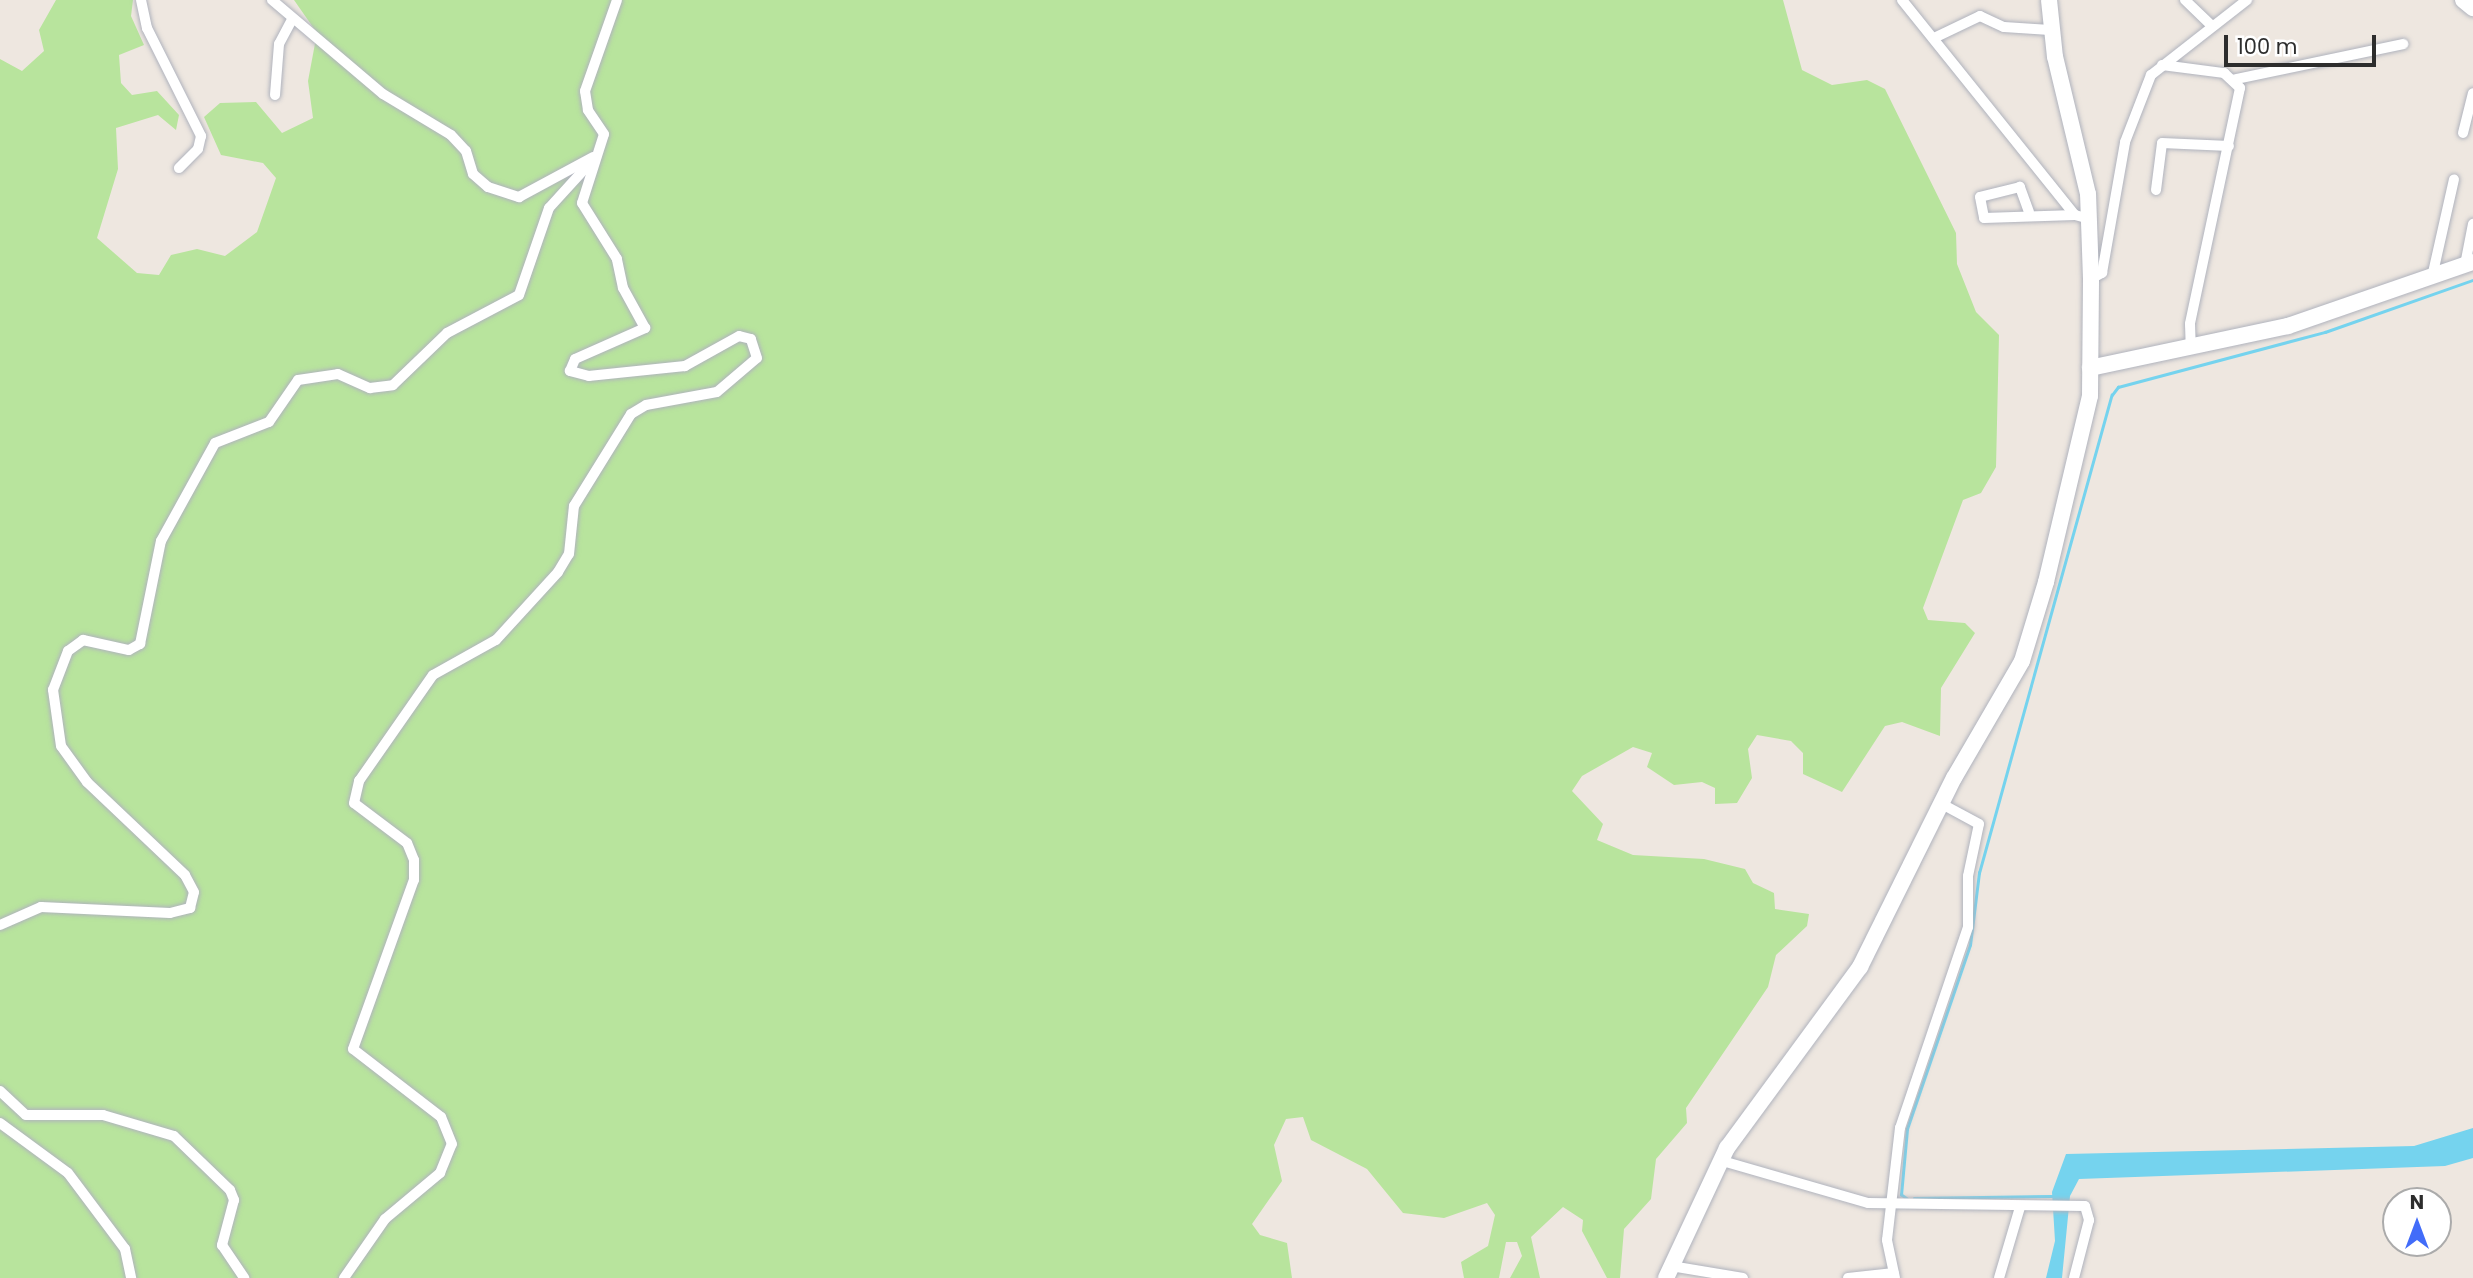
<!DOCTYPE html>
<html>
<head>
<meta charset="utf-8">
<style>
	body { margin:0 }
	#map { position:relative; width:2473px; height:1278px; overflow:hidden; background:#eee7e0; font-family:Poppins,sans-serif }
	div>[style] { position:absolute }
	.green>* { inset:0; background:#b8e49d }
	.water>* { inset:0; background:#75d3ee }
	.stream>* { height:2.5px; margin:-1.25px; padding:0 1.25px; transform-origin:1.25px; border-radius:1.25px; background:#75d3ee }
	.roads { filter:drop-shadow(0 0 2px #b0b3bd) drop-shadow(0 0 2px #b0b3bd) }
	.street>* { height:10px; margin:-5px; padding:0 5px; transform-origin:5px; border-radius:5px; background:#fff }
	.secondary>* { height:16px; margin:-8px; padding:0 8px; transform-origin:8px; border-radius:8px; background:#fff }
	span { translate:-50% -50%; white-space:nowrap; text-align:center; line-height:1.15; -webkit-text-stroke:6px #fff; paint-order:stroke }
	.north { position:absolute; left:2382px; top:1187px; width:70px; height:70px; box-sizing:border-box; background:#fff; border:2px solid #ababab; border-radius:50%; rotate:0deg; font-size:19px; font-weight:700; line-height:28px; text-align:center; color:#2d2d2d }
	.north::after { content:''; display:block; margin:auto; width:24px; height:32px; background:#426cf9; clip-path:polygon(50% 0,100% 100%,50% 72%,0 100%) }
	.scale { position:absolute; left:2224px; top:35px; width:152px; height:32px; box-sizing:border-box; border:4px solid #2d2d2d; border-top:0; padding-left:9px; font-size:21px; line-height:24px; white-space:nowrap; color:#2d2d2d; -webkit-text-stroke:5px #fff; paint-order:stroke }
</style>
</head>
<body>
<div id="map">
	<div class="green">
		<i style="clip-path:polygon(56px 0,133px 0,131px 16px,144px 45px,119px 55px,121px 83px,132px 95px,157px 91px,179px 115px,176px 130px,158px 115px,116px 128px,118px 169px,97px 238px,137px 273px,159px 275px,171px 255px,197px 249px,225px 256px,257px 232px,276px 178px,263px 163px,221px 155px,204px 117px,220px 103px,256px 102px,282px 133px,313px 118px,308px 81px,317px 33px,294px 0,1783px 0,1802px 70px,1832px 85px,1867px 80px,1885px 89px,1956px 233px,1957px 264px,1976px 312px,1999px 335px,1996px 467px,1981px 493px,1963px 500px,1923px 608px,1928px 620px,1965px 623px,1975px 633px,1941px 688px,1940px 736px,1902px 722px,1885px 726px,1842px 792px,1803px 774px,1803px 753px,1791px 741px,1757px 735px,1748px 749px,1752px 778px,1737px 803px,1715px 804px,1715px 788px,1702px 782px,1674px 785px,1647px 767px,1652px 753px,1633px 747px,1582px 776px,1572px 791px,1603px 824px,1597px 840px,1633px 855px,1704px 859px,1745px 869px,1753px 883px,1774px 893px,1775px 909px,1809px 914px,1807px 926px,1776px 955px,1768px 987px,1686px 1108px,1687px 1123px,1656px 1159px,1651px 1199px,1624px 1229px,1620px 1278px,1607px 1278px,1582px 1231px,1583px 1220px,1563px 1207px,1531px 1237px,1540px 1278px,1510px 1278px,1522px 1256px,1517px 1242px,1506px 1242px,1499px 1278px,1464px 1278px,1461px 1262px,1488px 1246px,1495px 1215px,1487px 1203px,1444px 1218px,1403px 1213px,1367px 1169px,1311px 1140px,1303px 1117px,1286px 1119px,1274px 1145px,1282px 1181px,1252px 1224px,1260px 1235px,1287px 1243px,1292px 1278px,0 1278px,0 59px,22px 71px,44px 51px,39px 30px)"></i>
	</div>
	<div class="water">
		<i style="clip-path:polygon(2473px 1128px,2473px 1158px,2445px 1166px,2079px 1179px,2070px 1196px,2062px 1278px,2046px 1278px,2055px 1241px,2052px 1192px,2066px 1154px,2414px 1146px)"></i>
	</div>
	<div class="stream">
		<i style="left:1914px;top:1198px;width:138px;rotate:-0.8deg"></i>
		<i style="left:1907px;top:1199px;width:7px;rotate:-146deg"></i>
		<i style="left:1901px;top:1195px;width:66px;rotate:-84.8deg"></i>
		<i style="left:1907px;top:1129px;width:194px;rotate:-71.1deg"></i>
		<i style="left:1970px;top:945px;width:73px;rotate:-82.9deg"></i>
		<i style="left:1979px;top:873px;width:496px;rotate:-74.5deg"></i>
		<i style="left:2112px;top:395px;width:10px;rotate:-53deg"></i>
		<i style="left:2118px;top:387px;width:214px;rotate:-14.9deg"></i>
		<i style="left:2325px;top:332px;width:157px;rotate:-19.4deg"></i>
	</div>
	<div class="roads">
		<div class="street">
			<i style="left:141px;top:0;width:29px;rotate:78deg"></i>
			<i style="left:147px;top:28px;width:121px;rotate:63.4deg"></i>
			<i style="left:201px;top:136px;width:13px;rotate:103deg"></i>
			<i style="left:198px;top:149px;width:27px;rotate:135deg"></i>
			<i style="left:272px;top:0;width:145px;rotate:40.3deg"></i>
			<i style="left:383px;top:94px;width:79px;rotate:31.1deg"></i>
			<i style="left:451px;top:135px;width:22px;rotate:47deg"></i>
			<i style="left:466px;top:151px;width:24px;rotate:73deg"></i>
			<i style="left:473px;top:174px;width:20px;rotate:41deg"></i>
			<i style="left:488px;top:187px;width:33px;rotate:18deg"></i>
			<i style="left:519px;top:197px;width:84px;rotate:-28.4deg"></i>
			<i style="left:1902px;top:0;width:276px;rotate:51.2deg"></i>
			<i style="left:2075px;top:215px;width:16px;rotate:15deg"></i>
			<i style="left:2185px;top:0;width:37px;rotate:44deg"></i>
			<i style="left:1934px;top:38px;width:51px;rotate:-25.6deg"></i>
			<i style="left:1980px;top:16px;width:26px;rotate:25deg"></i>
			<i style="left:2004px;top:27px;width:46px;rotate:3.7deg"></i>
			<i style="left:2162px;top:65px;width:63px;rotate:7.4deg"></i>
			<i style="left:2224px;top:73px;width:22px;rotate:43deg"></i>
			<i style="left:2240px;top:88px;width:241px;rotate:102deg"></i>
			<i style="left:2190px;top:324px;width:24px;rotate:88deg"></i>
			<i style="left:2236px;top:79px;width:171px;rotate:-11.8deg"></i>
			<i style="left:275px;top:95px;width:51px;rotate:-85.5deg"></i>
			<i style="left:279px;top:44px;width:27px;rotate:-62deg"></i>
			<i style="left:2463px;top:133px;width:41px;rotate:-76deg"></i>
			<i style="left:2156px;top:190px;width:47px;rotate:-82.7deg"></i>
			<i style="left:2162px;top:143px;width:67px;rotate:2.6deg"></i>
			<i style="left:2029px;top:212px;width:27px;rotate:-110deg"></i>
			<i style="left:2020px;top:187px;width:41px;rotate:166deg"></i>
			<i style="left:1980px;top:197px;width:21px;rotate:79deg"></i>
			<i style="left:1984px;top:218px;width:91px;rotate:-1.9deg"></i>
			<i style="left:2465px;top:265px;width:42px;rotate:-79deg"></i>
			<i style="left:2432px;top:277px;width:100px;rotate:-77.3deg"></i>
			<i style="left:2091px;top:279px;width:13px;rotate:-29deg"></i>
			<i style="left:2102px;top:273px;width:133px;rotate:-80deg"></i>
			<i style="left:2125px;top:142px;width:72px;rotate:-68.8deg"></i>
			<i style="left:2151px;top:75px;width:122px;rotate:-38deg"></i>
			<i style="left:0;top:925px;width:45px;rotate:-23.7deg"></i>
			<i style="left:41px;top:907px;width:129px;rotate:2.7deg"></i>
			<i style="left:170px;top:913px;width:21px;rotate:-14deg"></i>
			<i style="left:190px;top:908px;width:16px;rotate:-76deg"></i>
			<i style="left:194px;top:892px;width:19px;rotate:-118deg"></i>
			<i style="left:185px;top:875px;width:135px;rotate:-136.5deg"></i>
			<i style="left:87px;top:782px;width:44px;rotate:-125.8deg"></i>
			<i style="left:61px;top:746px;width:57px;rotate:-98.1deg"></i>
			<i style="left:53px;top:690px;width:42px;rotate:-69deg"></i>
			<i style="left:68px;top:651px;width:19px;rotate:-36deg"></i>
			<i style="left:83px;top:640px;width:47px;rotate:12.3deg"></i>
			<i style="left:129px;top:650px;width:13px;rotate:-29deg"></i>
			<i style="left:140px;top:644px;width:105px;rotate:-78.5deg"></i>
			<i style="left:161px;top:541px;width:112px;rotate:-61.1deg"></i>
			<i style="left:215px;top:443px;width:58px;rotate:-21.3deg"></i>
			<i style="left:269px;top:422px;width:51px;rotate:-55.4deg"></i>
			<i style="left:298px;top:380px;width:40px;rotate:-8.5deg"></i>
			<i style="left:338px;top:374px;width:35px;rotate:24deg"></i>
			<i style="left:370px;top:388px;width:23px;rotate:-7deg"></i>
			<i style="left:393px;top:385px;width:75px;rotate:-43.9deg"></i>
			<i style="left:447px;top:333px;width:81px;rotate:-27.8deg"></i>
			<i style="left:519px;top:295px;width:92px;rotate:-71deg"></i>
			<i style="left:549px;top:208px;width:62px;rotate:-47.6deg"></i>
			<i style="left:0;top:1091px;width:35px;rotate:43deg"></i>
			<i style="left:26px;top:1115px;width:77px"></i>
			<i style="left:103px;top:1115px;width:74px;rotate:16.5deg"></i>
			<i style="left:174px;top:1136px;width:78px;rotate:44deg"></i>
			<i style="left:230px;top:1190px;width:11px;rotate:68deg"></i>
			<i style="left:234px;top:1200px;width:47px;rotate:104.9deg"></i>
			<i style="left:222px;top:1245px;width:40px;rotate:56deg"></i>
			<i style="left:0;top:1123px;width:84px;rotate:36.3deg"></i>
			<i style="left:68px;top:1173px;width:95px;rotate:53.1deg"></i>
			<i style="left:125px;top:1249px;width:30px;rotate:78deg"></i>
			<i style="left:1719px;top:1160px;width:155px;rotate:16.1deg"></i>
			<i style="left:1868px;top:1203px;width:217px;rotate:0.8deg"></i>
			<i style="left:2085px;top:1206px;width:15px;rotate:74deg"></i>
			<i style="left:2089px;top:1220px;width:60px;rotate:104.5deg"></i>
			<i style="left:1671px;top:1266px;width:73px;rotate:9.5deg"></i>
			<i style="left:344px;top:1278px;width:72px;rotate:-55.2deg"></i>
			<i style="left:385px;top:1219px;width:72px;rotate:-39.9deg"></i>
			<i style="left:440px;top:1173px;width:31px;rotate:-68deg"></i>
			<i style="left:452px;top:1144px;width:29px;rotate:-112deg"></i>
			<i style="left:441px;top:1117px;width:111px;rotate:-142.3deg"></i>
			<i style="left:353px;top:1049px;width:180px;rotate:-70.2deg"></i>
			<i style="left:414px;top:880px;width:20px;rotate:-90deg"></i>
			<i style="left:414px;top:860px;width:18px;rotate:-112deg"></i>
			<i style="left:407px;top:843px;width:66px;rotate:-143deg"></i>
			<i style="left:354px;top:803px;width:23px;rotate:-77deg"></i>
			<i style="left:359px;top:781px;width:129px;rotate:-55.1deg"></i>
			<i style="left:433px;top:675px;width:72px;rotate:-29.1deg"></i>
			<i style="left:496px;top:640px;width:92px;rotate:-47.6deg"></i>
			<i style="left:558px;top:572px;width:21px;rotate:-59deg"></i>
			<i style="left:569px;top:554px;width:48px;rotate:-84.1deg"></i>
			<i style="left:574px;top:506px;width:108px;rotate:-58.2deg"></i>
			<i style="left:631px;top:414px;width:17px;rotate:-31deg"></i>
			<i style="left:646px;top:405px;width:72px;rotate:-10.4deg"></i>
			<i style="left:717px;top:392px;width:52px;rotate:-40.4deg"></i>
			<i style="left:757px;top:358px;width:20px;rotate:-108deg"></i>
			<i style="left:751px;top:339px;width:12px;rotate:-166deg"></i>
			<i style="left:739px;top:336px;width:62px;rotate:150.9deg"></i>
			<i style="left:685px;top:366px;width:97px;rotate:174.1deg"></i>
			<i style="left:589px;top:376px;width:20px;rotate:-165deg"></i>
			<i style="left:570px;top:371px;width:13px;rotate:-67deg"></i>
			<i style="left:575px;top:359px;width:77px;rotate:-23.9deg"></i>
			<i style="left:645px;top:328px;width:46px;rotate:-118.8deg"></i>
			<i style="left:623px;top:288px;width:30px;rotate:-102deg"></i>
			<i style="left:617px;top:259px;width:66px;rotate:-122deg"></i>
			<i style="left:582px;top:203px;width:72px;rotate:-72.3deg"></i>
			<i style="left:604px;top:134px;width:29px;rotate:-124deg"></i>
			<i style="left:588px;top:110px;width:19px;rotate:-99deg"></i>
			<i style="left:585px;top:91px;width:96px;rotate:-70.6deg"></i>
			<i style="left:1848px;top:1278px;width:46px;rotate:-6.2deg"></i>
			<i style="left:1895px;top:1278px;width:39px;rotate:-102deg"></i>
			<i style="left:1887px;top:1240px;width:113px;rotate:-83.4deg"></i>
			<i style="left:1900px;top:1128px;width:212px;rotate:-71.3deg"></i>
			<i style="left:1968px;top:927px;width:51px;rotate:-90deg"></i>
			<i style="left:1968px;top:876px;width:53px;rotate:-78.1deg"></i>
			<i style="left:1979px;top:824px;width:44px;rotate:-151.7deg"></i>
			<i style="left:1999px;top:1278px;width:74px;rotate:-73.5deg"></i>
		</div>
		<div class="secondary">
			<i style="left:2463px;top:0;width:13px;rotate:39deg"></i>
			<i style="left:2090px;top:368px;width:202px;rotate:-12deg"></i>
			<i style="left:2288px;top:326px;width:196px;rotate:-19.1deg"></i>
			<i style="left:1666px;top:1278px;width:144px;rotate:-64.9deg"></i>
			<i style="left:1727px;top:1148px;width:225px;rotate:-53.7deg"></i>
			<i style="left:1860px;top:967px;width:211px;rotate:-63.6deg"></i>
			<i style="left:1954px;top:778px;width:135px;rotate:-59.8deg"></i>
			<i style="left:2022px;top:661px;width:83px;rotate:-73.1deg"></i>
			<i style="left:2046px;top:582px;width:191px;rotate:-76.7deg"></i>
			<i style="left:2090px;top:396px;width:117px;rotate:-89.5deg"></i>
			<i style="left:2091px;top:279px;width:85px;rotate:-92deg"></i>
			<i style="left:2088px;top:194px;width:141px;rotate:-103.5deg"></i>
			<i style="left:2055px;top:57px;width:57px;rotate:-96deg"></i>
		</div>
	</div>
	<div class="north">N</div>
	<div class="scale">100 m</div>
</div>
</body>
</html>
